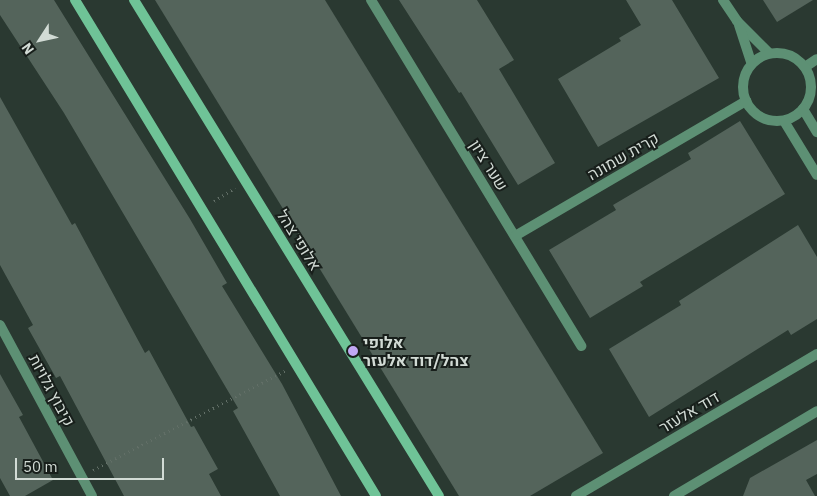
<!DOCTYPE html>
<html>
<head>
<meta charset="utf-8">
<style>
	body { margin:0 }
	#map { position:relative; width:817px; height:496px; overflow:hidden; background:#2a3931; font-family:"IBM Plex Sans",Heebo,sans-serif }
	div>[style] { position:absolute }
	.building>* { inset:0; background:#54645b }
	.path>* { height:3px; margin-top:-1.5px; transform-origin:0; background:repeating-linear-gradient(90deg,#626f67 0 1px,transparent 0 5px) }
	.minor>* { height:10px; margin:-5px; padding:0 5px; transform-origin:5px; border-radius:5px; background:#5d9074 }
	.tertiary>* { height:10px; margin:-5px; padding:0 5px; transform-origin:5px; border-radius:5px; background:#5d9074 }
	.tertiary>.ring { margin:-5px; padding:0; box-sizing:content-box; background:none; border:10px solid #5d9074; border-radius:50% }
	.secondary>* { height:10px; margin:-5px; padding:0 5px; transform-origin:5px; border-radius:5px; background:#6fc397 }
	.dots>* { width:14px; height:14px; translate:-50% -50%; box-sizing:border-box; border:2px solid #181f1b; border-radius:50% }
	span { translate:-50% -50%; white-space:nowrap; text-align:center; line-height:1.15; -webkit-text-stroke:4px #181f1b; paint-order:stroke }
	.street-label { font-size:16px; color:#d2dbd5 }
	.poi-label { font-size:16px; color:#d2dbd5; font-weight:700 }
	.left { translate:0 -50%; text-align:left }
	.north { position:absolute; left:15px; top:15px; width:50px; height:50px; -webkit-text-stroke:4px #181f1b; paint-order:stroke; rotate:235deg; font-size:14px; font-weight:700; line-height:20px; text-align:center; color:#d2dbd5 }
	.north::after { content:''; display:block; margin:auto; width:18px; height:22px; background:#d2dbd5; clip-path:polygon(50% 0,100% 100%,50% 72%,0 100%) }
	.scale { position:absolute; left:15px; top:458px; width:149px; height:22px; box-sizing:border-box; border:2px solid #d2dbd5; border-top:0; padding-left:6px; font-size:15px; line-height:18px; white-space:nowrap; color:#d2dbd5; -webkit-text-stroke:4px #181f1b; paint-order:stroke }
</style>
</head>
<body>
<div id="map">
	<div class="building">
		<i style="clip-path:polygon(0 0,54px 0,190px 219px,227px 283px,222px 286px,282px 384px,341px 496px,280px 496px,233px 411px,238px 408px,64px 113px,0 15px)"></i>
		<i style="clip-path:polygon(155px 0,325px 0,603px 453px,530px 496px,459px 496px)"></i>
		<i style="clip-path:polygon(399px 0,477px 0,514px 60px,499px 69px,555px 163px,518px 185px,461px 92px,459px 93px)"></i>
		<i style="clip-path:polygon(626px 0,672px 0,719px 78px,598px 147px,558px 79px,621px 41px,619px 38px,641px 25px)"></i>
		<i style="clip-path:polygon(763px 0,813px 0,777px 22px)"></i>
		<i style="clip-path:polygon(0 97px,72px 225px,75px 223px,145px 353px,149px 350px,191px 427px,194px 426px,218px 469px,209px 474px,221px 496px,124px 496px,60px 376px,56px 378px,28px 328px,33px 325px,0 265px)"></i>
		<i style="clip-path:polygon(740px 121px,785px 194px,640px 282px,643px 286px,590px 318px,549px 250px,616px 210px,613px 205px,691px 159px,688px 153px)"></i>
		<i style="clip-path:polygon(798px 225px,817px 257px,817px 319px,791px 335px,788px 330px,649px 417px,609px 349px,681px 305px,679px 301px)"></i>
		<i style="clip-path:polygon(0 374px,23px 415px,19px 417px,53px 480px,25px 496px,10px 496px,0 478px)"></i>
		<i style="clip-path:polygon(817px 440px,817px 474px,806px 480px,815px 496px,743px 496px,750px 478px)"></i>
	</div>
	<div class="path">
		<i style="left:214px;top:201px;width:25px;rotate:-32deg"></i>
		<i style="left:93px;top:470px;width:216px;rotate:-27.3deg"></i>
	</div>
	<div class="minor">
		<i style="left:371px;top:0;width:405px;rotate:58.7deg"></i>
		<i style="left:805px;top:67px;width:14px;rotate:-34deg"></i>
		<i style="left:515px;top:236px;width:268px;rotate:-30.3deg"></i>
		<i style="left:0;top:325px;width:194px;rotate:61.7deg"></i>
	</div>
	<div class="tertiary">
		<i style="left:723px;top:0;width:25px;rotate:56deg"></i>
		<i style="left:737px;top:21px;width:45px;rotate:45deg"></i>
		<i style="left:739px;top:25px;width:40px;rotate:72deg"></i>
		<i class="ring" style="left:743px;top:53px;width:58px;height:58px"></i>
		<i style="left:803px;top:109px;width:27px;rotate:59deg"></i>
		<i style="left:784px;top:121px;width:63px;rotate:58.6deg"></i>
		<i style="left:576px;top:496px;width:280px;rotate:-30.5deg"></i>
		<i style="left:674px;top:496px;width:166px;rotate:-30.7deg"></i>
	</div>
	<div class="secondary">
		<i style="left:75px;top:0;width:580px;rotate:58.75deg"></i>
		<i style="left:134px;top:0;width:582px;rotate:58.41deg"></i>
	</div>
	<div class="dots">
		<i style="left:353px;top:351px;background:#c0a8f4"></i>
	</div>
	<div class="street-label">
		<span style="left:623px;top:156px;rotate:-30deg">קרית שמונה</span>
		<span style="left:489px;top:165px;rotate:58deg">שער ציון</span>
		<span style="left:299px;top:240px;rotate:58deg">אלופי צהל</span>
		<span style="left:52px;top:390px;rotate:62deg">קיבוץ גלויות</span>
		<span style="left:689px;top:412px;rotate:-30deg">דוד אלעזר</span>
	</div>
	<div class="poi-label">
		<span class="left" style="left:363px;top:351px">אלופי<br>צהל/דוד אלעזר</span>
	</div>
	<div class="north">N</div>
	<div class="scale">50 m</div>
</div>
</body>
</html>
